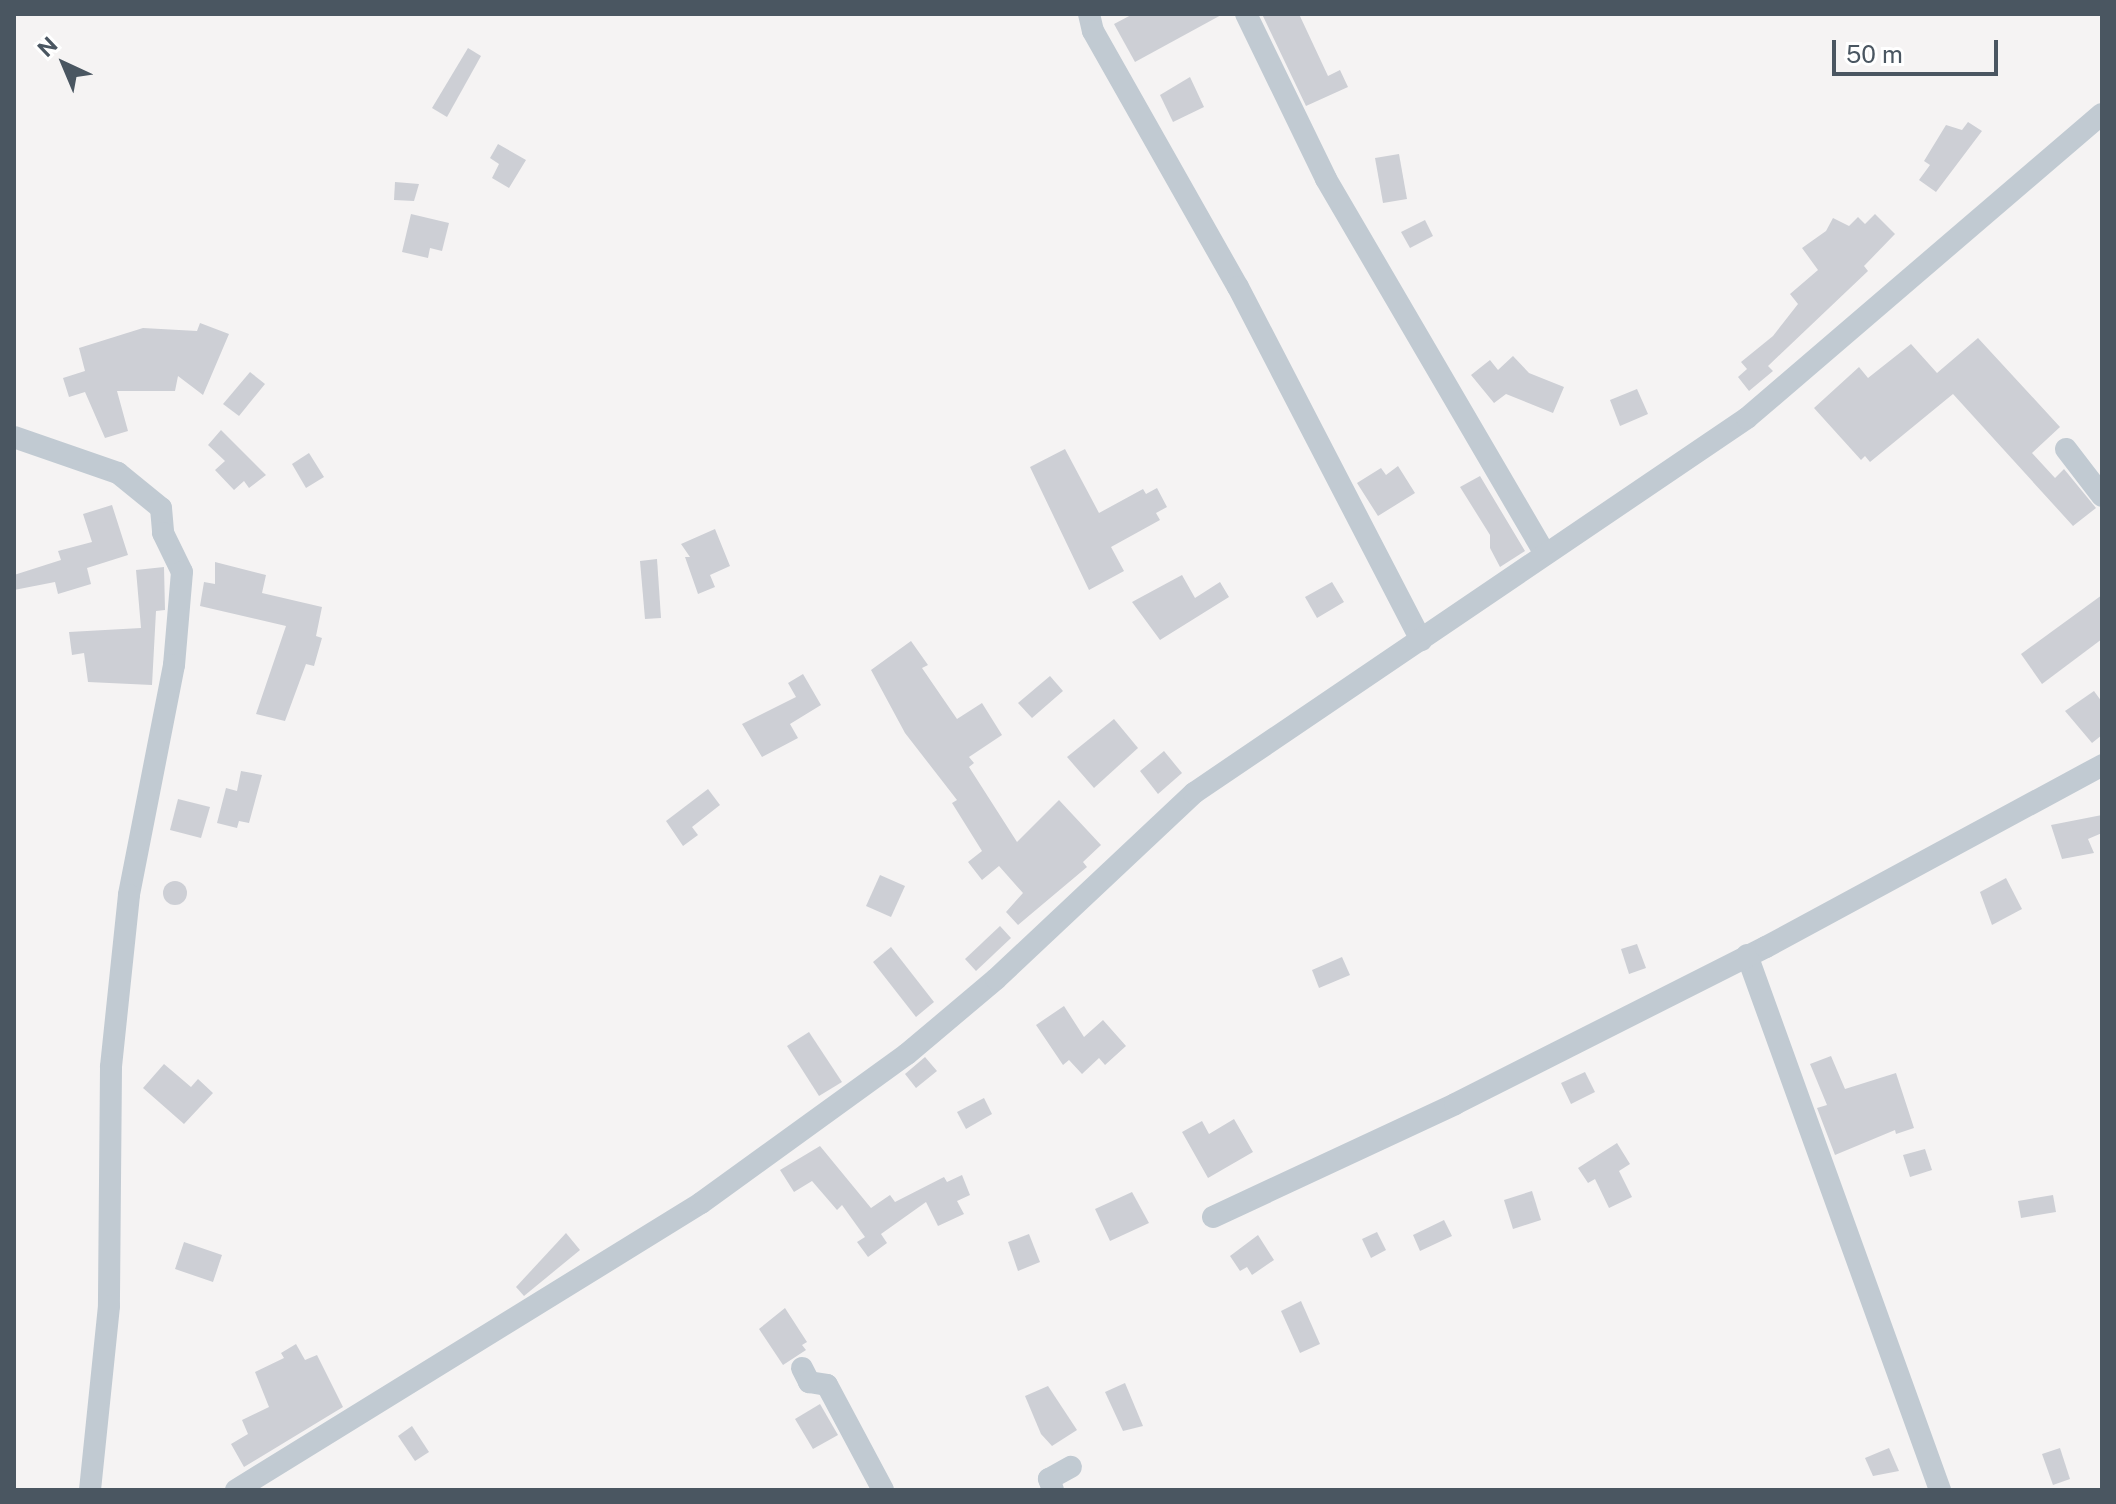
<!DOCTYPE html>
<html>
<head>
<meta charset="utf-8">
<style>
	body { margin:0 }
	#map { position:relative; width:2116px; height:1504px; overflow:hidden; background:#f5f3f3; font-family:"Public Sans",sans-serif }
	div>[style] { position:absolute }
	.building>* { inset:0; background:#cdcfd5 }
	.round { border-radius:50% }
	.minor>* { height:22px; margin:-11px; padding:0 11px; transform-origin:11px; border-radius:11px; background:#c1cad2 }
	span { translate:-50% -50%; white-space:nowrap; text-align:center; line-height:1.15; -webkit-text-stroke:6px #fff; paint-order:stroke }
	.frame { position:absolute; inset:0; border:16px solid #4a5661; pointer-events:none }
	.north { position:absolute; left:24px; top:24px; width:80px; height:80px; -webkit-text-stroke:6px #fff; paint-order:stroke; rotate:316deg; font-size:22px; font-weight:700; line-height:32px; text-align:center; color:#4a5661 }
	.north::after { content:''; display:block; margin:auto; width:28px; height:36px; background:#4a5661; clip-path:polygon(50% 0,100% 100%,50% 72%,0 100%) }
	.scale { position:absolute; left:1832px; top:40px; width:166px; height:36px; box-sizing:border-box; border:4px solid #4a5661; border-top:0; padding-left:10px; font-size:24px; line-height:28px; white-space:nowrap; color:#4a5661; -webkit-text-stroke:6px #fff; paint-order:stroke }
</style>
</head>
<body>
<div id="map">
	<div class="building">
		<i style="clip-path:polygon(1133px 14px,1223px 14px,1135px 62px,1114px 24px)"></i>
		<i style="clip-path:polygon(1262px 14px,1299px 14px,1328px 76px,1340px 70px,1348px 87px,1306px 106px)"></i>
		<i style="clip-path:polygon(468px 48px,481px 56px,447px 117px,432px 108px)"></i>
		<i style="clip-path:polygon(1190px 77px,1204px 107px,1173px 122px,1160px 95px)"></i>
		<i style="clip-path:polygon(1968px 122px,1982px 131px,1936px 192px,1919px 180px,1930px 165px,1924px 161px,1946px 125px,1962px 130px)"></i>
		<i style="clip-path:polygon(498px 144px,526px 160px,509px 188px,492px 178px,499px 164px,490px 158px)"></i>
		<i style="clip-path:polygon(1399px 154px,1407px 199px,1383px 203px,1375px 158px)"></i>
		<i style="clip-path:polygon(395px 182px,419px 184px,414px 201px,394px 200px)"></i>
		<i style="clip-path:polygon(411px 214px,449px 223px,442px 251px,430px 248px,428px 258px,402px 252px)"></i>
		<i style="clip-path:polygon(1875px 214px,1895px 234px,1864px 266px,1868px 271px,1768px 366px,1773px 371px,1749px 391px,1738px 377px,1747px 369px,1741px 362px,1773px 336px,1798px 304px,1790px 294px,1818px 270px,1802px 248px,1826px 231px,1833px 218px,1849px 226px,1858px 217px,1865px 224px)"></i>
		<i style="clip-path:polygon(1425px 220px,1433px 236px,1410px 248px,1401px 232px)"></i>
		<i style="clip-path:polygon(200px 323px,229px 334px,203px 395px,178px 376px,175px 391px,117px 391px,128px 431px,105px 438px,85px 392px,69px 397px,63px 378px,85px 371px,79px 348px,143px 328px,197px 331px)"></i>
		<i style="clip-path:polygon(1978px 338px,2060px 427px,2032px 453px,2055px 478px,2064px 469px,2096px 508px,2073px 526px,1953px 394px,1870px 462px,1865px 456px,1861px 460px,1814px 408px,1859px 367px,1868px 378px,1911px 344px,1937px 373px)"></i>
		<i style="clip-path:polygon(1513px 356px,1529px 373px,1564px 387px,1553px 413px,1506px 394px,1494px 403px,1471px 375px,1490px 360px,1498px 370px)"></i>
		<i style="clip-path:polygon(250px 372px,265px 384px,239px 416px,223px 404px)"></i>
		<i style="clip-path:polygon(1637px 389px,1648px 414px,1620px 426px,1610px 400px)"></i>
		<i style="clip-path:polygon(221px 430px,266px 475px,249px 488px,244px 481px,234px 490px,215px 470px,225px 461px,208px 445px)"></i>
		<i style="clip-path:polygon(1065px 449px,1099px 513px,1143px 489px,1146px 494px,1157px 488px,1167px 507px,1156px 513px,1160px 520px,1111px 547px,1124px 571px,1089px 590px,1030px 467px)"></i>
		<i style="clip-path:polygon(309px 453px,324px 477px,306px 488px,292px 464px)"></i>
		<i style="clip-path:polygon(1398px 466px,1415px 493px,1378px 516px,1357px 483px,1381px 468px,1386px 475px)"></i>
		<i style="clip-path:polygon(1480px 476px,1525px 551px,1500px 567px,1490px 548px,1490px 535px,1460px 487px)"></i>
		<i style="clip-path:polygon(112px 505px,128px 555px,87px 568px,91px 584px,58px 594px,55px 582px,14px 590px,14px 575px,61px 560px,58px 551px,92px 542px,83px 514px)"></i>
		<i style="clip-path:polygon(715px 529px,730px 566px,710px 575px,715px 587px,698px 594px,685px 557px,690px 557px,681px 544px)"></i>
		<i style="clip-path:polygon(657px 559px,661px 618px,645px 619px,640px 561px)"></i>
		<i style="clip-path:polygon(215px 562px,266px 575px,262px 593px,322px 607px,316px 636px,322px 638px,314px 666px,306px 664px,285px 721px,256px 714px,286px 626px,200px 606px,204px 582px,215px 584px)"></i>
		<i style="clip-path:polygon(164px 567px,165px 610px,156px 611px,152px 685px,88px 682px,84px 653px,72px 655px,69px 632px,141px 628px,136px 570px)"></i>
		<i style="clip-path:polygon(1182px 575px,1195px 598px,1220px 582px,1229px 597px,1160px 640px,1132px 602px)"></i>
		<i style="clip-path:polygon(1332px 582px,1344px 602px,1317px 618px,1305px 597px)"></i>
		<i style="clip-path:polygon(2102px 595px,2102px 639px,2042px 684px,2021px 654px)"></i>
		<i style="clip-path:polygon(911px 641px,928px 665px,922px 668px,957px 719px,982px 703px,1002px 735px,969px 757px,974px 763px,969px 767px,1017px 842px,1059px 800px,1101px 845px,1083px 862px,1087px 867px,1018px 925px,1006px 912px,1023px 893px,999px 866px,982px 880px,968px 862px,982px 851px,952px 803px,957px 800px,905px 733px,871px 670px)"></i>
		<i style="clip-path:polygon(803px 674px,821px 705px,790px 724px,798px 738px,762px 757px,742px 724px,796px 697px,788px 683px)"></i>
		<i style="clip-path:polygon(1050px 676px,1063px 691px,1032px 718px,1018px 703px)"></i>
		<i style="clip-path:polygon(2094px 691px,2102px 702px,2102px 735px,2092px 743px,2065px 711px)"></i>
		<i style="clip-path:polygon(1114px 719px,1138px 748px,1094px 788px,1067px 757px)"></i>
		<i style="clip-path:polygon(1164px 751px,1182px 773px,1158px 794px,1140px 771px)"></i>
		<i style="clip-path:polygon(241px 771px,262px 775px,249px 823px,239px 821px,237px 828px,217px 823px,226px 788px,237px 791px)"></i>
		<i style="clip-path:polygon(708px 789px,720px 805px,692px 827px,698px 835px,683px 846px,666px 821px)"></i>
		<i style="clip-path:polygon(178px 799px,210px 807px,201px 838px,170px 830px)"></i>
		<i style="clip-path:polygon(2102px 815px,2102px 833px,2088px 839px,2094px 853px,2062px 859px,2051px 825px)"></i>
		<i style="clip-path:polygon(880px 875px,905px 886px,891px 917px,866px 906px)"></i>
		<i style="clip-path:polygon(2006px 878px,2022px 909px,1992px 925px,1980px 892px)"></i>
		<i class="round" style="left:163px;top:881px;width:24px;height:24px"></i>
		<i style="clip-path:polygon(1000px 926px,1011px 938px,976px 971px,965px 959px)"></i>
		<i style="clip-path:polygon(1637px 944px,1646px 968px,1629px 974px,1621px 949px)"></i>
		<i style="clip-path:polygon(891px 947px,934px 1002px,916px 1017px,873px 962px)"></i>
		<i style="clip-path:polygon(1342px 957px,1350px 975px,1319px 988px,1312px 970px)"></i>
		<i style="clip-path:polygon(1064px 1006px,1084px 1037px,1103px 1020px,1126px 1046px,1105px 1065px,1099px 1058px,1082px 1074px,1069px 1060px,1063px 1065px,1036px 1025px)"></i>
		<i style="clip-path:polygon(809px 1032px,842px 1082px,819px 1096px,787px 1046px)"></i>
		<i style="clip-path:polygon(1831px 1056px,1845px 1089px,1896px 1073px,1914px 1128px,1896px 1134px,1895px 1130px,1835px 1155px,1817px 1108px,1827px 1105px,1810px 1064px)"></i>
		<i style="clip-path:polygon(925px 1057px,937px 1071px,916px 1088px,905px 1074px)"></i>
		<i style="clip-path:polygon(164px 1064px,191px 1087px,198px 1079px,213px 1093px,184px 1124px,143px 1088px)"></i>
		<i style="clip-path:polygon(1585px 1072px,1595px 1092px,1571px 1104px,1561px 1083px)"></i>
		<i style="clip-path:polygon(984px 1098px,992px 1114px,966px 1129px,957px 1112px)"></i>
		<i style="clip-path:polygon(1234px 1119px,1253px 1152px,1208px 1178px,1182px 1132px,1202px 1121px,1209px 1134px)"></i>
		<i style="clip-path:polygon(1617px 1143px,1630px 1164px,1619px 1171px,1632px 1197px,1609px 1208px,1595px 1179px,1588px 1183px,1578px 1168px)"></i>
		<i style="clip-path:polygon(820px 1146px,871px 1208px,890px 1195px,895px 1202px,944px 1177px,947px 1182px,962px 1175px,970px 1195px,957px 1201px,964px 1214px,938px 1226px,926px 1202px,881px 1234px,887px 1243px,868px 1257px,857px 1242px,865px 1237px,842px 1205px,837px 1210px,812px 1181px,794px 1192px,780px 1170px)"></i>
		<i style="clip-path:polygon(1925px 1149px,1932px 1170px,1910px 1177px,1903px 1155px)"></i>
		<i style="clip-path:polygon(1532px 1191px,1541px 1220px,1513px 1229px,1504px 1200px)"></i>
		<i style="clip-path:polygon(1132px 1192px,1149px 1223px,1110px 1241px,1095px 1209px)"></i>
		<i style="clip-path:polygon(2053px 1195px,2056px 1212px,2021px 1218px,2018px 1201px)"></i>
		<i style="clip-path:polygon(1444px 1220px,1452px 1236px,1420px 1251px,1413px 1235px)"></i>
		<i style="clip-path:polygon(1377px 1232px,1386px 1250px,1371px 1258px,1362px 1239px)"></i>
		<i style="clip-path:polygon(566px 1233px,580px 1250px,524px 1296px,516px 1287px)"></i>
		<i style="clip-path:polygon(1029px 1234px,1040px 1262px,1018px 1271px,1008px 1242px)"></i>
		<i style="clip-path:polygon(1258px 1235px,1274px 1260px,1252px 1275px,1247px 1267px,1240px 1271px,1230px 1256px)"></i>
		<i style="clip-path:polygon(184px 1242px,222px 1255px,213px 1282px,175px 1269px)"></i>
		<i style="clip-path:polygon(1301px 1301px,1320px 1344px,1300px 1353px,1281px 1311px)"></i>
		<i style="clip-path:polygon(785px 1308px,807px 1342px,802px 1345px,806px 1350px,783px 1365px,759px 1329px)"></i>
		<i style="clip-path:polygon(296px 1344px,305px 1360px,317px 1355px,343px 1407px,244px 1467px,231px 1444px,248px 1434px,242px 1420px,269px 1407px,255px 1372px,284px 1358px,281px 1353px)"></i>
		<i style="clip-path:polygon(1125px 1383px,1143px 1426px,1123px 1431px,1105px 1392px)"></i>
		<i style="clip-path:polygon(1048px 1386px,1077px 1430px,1052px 1446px,1041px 1434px,1025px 1396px)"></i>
		<i style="clip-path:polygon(820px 1404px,838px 1435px,813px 1449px,795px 1419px)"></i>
		<i style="clip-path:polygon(412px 1426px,429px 1452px,415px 1461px,398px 1436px)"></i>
		<i style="clip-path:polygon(1889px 1448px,1899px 1471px,1873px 1476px,1865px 1458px)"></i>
		<i style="clip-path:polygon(2060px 1448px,2070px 1479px,2053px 1485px,2042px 1454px)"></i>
	</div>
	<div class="minor">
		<i style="left:1089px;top:14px;width:17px;rotate:77deg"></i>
		<i style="left:1093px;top:31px;width:294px;rotate:60.5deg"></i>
		<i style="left:1238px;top:287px;width:398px;rotate:62.6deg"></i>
		<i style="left:1246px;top:14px;width:183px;rotate:64.1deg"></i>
		<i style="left:1326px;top:179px;width:434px;rotate:59.7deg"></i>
		<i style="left:14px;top:437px;width:110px;rotate:19.1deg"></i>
		<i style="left:118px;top:473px;width:55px;rotate:39.1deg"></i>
		<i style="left:161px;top:508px;width:25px;rotate:85deg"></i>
		<i style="left:163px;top:533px;width:43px;rotate:64deg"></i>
		<i style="left:182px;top:572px;width:93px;rotate:94.9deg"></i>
		<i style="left:174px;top:665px;width:234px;rotate:101.1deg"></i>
		<i style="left:129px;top:895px;width:173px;rotate:96deg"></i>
		<i style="left:111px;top:1067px;width:239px;rotate:90.5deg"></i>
		<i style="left:109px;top:1306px;width:185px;rotate:95.9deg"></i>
		<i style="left:2066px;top:449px;width:59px;rotate:52.5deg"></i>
		<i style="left:1747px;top:955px;width:569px;rotate:70.16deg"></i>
		<i style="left:1213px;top:1217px;width:267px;rotate:-25deg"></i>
		<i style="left:1455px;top:1104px;width:348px;rotate:-26.8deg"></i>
		<i style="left:1766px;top:947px;width:382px;rotate:-28.4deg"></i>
		<i style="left:802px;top:1368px;width:16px;rotate:63deg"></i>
		<i style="left:809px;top:1382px;width:18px;rotate:9deg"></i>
		<i style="left:827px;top:1385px;width:119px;rotate:61.9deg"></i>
		<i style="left:236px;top:1490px;width:546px;rotate:-31.68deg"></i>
		<i style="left:701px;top:1203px;width:254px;rotate:-35.9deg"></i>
		<i style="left:907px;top:1054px;width:116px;rotate:-40.1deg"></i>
		<i style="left:996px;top:979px;width:272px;rotate:-43.2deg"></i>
		<i style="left:1194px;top:793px;width:668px;rotate:-34.14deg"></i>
		<i style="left:1747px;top:418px;width:467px;rotate:-40.6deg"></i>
		<i style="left:1053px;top:1490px;width:12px;rotate:-110deg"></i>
		<i style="left:1049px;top:1479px;width:25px;rotate:-29deg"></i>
	</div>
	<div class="frame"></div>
	<div class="north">N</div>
	<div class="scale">50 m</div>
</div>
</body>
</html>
